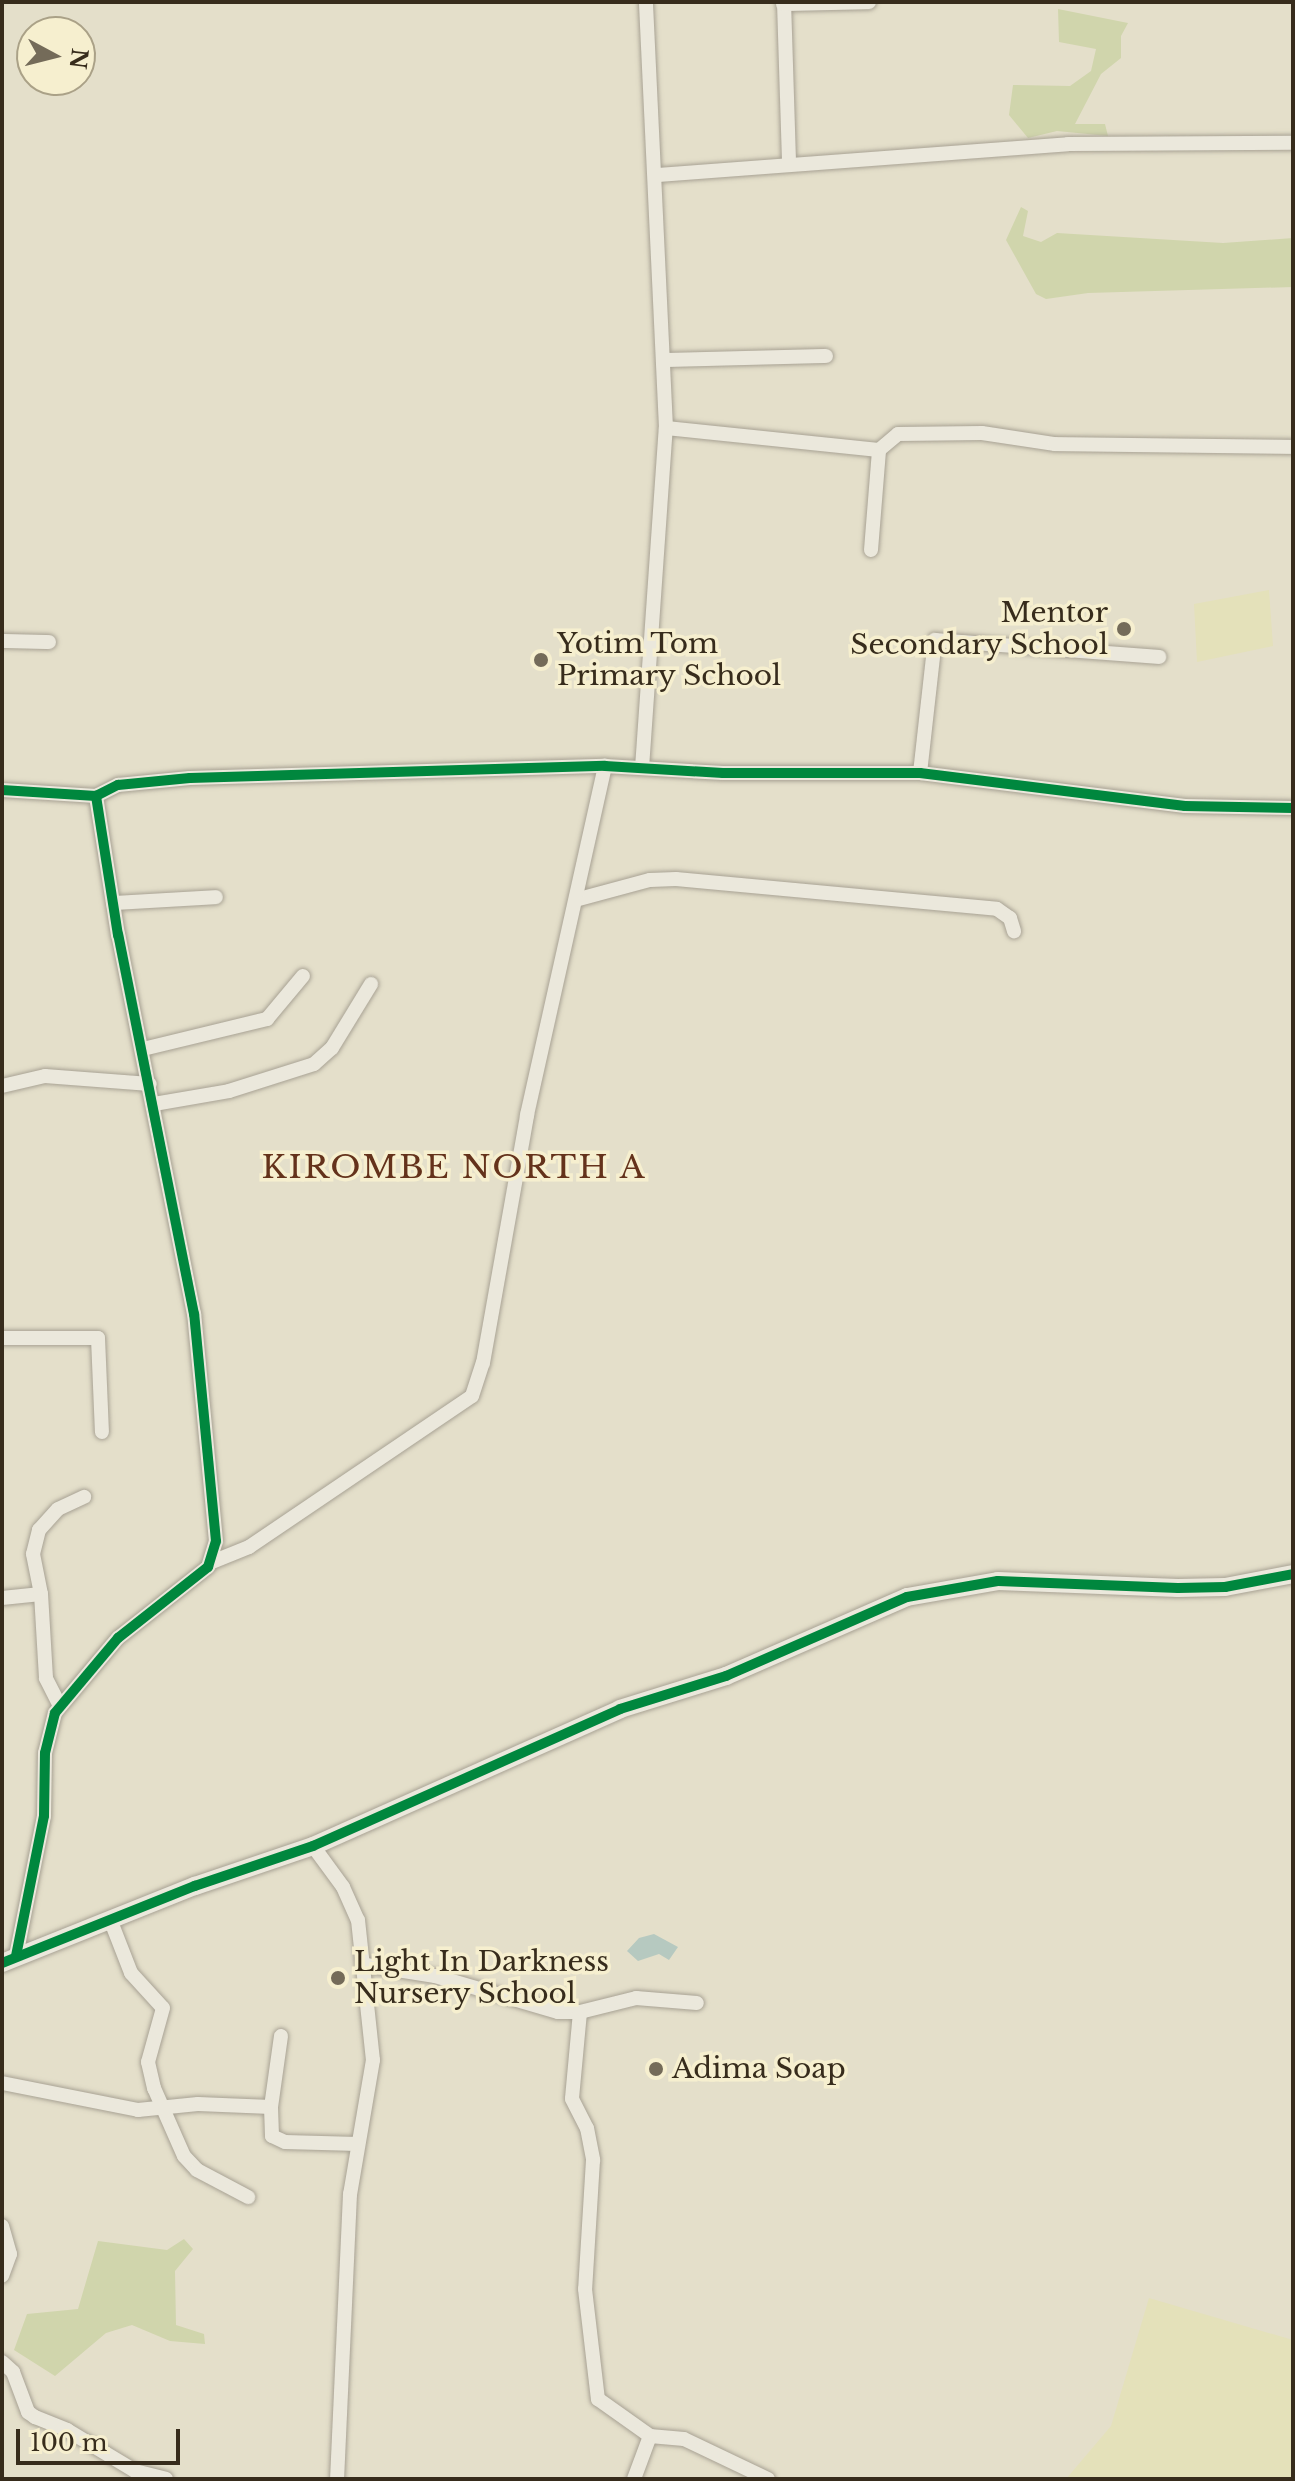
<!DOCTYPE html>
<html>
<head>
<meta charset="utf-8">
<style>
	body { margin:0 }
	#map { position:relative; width:1295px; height:2481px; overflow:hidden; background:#e4dfca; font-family:"Libre Baskerville",serif }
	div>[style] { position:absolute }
	.farmland>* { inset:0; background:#e4e1ba }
	.green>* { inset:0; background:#d0d5ac }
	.water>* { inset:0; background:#b6c9c0 }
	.roads { filter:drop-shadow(0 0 2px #a8a294) drop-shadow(0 0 2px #a8a294) }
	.street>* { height:14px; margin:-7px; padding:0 7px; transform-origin:7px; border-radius:7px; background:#ebe8dc }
	.secondary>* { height:18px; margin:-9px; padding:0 9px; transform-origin:9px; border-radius:9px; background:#ebe8dc }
	.cycleway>* { height:10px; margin:-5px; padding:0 5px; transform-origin:5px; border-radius:5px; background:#00873e }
	.dots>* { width:22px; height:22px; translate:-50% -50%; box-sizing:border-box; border:4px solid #f6efcf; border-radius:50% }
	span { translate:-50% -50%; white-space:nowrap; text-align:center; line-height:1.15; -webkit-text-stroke:7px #f6efcf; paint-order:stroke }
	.poi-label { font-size:28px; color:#372c1c }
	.right { translate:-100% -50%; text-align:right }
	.left { translate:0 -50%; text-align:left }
	.quarter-label { font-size:32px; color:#64321b; letter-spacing:2px }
	.frame { position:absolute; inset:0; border:4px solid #372c1c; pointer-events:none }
	.north { position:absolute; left:16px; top:16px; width:80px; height:80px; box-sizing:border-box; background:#f6efcf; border:2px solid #aaa187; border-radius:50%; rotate:97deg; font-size:22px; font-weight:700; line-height:32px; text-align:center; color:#372c1c }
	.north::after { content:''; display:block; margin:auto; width:28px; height:36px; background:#746b59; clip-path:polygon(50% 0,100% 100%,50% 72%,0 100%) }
	.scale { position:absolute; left:16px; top:2429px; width:164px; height:36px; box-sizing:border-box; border:4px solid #372c1c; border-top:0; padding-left:10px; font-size:24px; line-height:28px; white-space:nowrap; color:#372c1c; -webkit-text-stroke:6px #f6efcf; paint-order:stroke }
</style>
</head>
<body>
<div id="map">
	<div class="farmland">
		<i style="clip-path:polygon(1269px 590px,1273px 646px,1197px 662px,1194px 604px)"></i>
		<i style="clip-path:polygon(1149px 2298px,1293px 2340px,1293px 2479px,1066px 2479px,1111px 2426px)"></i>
	</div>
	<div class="green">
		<i style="clip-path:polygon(1058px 9px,1128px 23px,1121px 36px,1121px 58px,1101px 74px,1075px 124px,1105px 124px,1108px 136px,1057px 131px,1028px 138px,1009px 115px,1013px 85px,1070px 86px,1091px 71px,1096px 49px,1059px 42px)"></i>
		<i style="clip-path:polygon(1021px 207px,1028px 211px,1023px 236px,1041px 242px,1057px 233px,1223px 243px,1293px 238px,1293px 287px,1088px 293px,1046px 299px,1036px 294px,1006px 240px)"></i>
		<i style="clip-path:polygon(184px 2239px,193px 2249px,175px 2271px,176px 2325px,204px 2334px,205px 2344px,170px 2341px,132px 2325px,106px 2333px,55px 2376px,14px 2350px,27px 2314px,78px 2309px,98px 2241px,167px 2250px)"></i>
	</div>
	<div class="water">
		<i style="clip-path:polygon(654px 1934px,678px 1947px,669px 1960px,659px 1954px,638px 1961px,627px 1951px,639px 1938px)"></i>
	</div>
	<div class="roads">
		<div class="street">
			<i style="left:784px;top:2px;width:162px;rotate:88.2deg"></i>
			<i style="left:783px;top:4px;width:86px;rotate:-1.3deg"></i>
			<i style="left:658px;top:175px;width:411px;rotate:-4.3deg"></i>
			<i style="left:1068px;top:144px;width:225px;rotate:-0.3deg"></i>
			<i style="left:664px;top:360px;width:162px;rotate:-1.4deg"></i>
			<i style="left:666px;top:428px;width:214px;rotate:5.9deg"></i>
			<i style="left:871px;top:550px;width:100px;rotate:-85.4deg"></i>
			<i style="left:879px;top:450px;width:25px;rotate:-40deg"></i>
			<i style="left:898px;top:434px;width:84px;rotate:-0.7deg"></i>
			<i style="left:982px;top:433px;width:74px;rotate:8.6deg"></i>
			<i style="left:1055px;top:444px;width:238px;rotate:0.7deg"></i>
			<i style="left:2px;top:641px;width:47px;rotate:1.2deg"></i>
			<i style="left:642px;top:768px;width:341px;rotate:-86deg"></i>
			<i style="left:666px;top:428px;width:426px;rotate:-92.7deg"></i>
			<i style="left:920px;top:773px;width:134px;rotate:-83.6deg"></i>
			<i style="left:935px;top:640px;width:225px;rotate:4.3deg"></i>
			<i style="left:2px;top:790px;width:94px;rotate:3.7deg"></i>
			<i style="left:96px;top:796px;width:25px;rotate:-27deg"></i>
			<i style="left:118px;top:785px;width:72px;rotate:-5.6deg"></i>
			<i style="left:190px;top:778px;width:415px;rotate:-1.7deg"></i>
			<i style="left:605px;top:766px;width:118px;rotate:3.4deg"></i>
			<i style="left:723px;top:773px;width:197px"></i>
			<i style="left:920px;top:773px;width:267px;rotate:7.1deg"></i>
			<i style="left:1185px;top:806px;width:108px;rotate:1.1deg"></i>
			<i style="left:579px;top:899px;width:73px;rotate:-15deg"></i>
			<i style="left:650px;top:880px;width:26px;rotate:-2deg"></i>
			<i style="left:676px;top:879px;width:322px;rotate:5.3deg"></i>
			<i style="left:997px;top:909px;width:16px;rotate:35deg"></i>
			<i style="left:1010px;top:918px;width:14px;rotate:73deg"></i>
			<i style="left:113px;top:903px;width:103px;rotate:-3.3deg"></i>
			<i style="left:143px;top:1049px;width:128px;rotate:-13.6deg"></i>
			<i style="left:267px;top:1019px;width:56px;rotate:-50.1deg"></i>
			<i style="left:2px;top:1086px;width:44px;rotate:-13.1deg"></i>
			<i style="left:45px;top:1076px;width:105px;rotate:4.4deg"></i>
			<i style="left:154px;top:1104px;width:76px;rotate:-9.8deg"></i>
			<i style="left:229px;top:1091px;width:89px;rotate:-17.6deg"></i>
			<i style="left:314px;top:1064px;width:24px;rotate:-42deg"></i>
			<i style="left:332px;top:1048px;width:75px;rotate:-58.6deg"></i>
			<i style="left:2px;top:1338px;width:96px"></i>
			<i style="left:98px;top:1338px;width:94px;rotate:87.6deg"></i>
			<i style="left:212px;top:1562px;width:40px;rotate:-22deg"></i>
			<i style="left:249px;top:1547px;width:269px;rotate:-34.1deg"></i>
			<i style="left:472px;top:1396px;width:35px;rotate:-72deg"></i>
			<i style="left:483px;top:1363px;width:252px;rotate:-79.9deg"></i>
			<i style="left:527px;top:1115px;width:358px;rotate:-77.4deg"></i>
			<i style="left:2px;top:1598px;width:39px;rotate:-6deg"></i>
			<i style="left:59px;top:1704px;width:29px;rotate:-117deg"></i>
			<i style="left:46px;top:1678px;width:84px;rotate:-93.4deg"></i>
			<i style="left:41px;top:1594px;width:41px;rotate:-101.3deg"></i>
			<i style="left:33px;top:1554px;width:25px;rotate:-76deg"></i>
			<i style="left:39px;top:1530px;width:28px;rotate:-48deg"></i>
			<i style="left:58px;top:1509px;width:29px;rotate:-25deg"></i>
			<i style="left:313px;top:1846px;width:51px;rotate:53.8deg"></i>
			<i style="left:343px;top:1887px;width:36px;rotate:66deg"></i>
			<i style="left:358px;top:1920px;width:141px;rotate:83.9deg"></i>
			<i style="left:373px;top:2060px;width:136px;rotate:99.7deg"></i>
			<i style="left:350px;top:2194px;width:285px;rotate:92.6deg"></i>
			<i style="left:110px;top:1919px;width:58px;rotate:68.7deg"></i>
			<i style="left:131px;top:1973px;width:47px;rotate:47.6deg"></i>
			<i style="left:163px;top:2008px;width:56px;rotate:105.5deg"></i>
			<i style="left:148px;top:2062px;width:27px;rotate:77deg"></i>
			<i style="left:154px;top:2088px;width:74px;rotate:66.2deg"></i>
			<i style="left:184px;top:2156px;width:19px;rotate:47deg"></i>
			<i style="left:197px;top:2170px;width:58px;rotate:27.9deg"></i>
			<i style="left:16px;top:1956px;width:143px;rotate:-78.7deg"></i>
			<i style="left:44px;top:1816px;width:63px;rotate:-89.1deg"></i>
			<i style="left:45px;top:1753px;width:41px;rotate:-76deg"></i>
			<i style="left:55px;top:1713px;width:98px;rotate:-50deg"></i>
			<i style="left:118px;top:1638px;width:115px;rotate:-38.3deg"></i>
			<i style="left:208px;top:1567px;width:27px;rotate:-73deg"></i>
			<i style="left:216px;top:1541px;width:228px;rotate:-95.5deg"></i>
			<i style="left:194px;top:1314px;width:387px;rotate:-101.3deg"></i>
			<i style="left:118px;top:935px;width:141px;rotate:-99deg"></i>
			<i style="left:366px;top:1965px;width:70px;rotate:9.1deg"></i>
			<i style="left:435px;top:1976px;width:128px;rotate:16.3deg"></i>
			<i style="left:558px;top:2012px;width:22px"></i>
			<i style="left:580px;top:2012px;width:58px;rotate:-14deg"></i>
			<i style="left:636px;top:1998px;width:61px;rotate:4.7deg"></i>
			<i style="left:580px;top:2012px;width:87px;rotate:95.3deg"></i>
			<i style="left:572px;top:2099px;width:33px;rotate:63deg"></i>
			<i style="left:587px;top:2128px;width:33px;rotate:79deg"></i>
			<i style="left:593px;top:2160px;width:129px;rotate:93.5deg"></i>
			<i style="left:585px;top:2289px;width:111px;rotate:83.3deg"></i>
			<i style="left:598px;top:2399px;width:64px;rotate:35.4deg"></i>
			<i style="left:650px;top:2436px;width:34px;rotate:5deg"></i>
			<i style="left:684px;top:2439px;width:93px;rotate:25.5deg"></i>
			<i style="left:281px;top:2036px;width:72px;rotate:98deg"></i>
			<i style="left:271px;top:2107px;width:29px;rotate:88deg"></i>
			<i style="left:272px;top:2136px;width:14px;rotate:25deg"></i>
			<i style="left:285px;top:2142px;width:73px;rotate:1.6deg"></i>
			<i style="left:2px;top:2083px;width:139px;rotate:11.2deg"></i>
			<i style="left:138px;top:2110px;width:60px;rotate:-5.7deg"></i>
			<i style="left:198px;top:2104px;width:73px;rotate:2.4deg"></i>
			<i style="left:2px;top:2226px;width:29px;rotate:74deg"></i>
			<i style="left:10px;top:2254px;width:23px;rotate:110deg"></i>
			<i style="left:2px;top:2362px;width:15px;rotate:42deg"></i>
			<i style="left:13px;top:2372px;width:43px;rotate:69.4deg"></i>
			<i style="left:28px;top:2412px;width:9px;rotate:36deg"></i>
			<i style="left:35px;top:2417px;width:35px;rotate:22deg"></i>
			<i style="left:67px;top:2430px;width:79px;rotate:31.1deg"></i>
			<i style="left:135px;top:2471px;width:32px;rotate:14deg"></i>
			<i style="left:634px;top:2479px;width:46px;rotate:-69.6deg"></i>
		</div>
		<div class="secondary">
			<i style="left:2px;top:1963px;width:208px;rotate:-21.8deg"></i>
			<i style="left:195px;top:1886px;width:125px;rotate:-18.7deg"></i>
			<i style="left:313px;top:1846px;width:336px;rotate:-24deg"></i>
			<i style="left:620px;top:1709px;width:111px;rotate:-17.3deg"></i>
			<i style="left:726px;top:1676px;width:197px;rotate:-23.6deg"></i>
			<i style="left:907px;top:1597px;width:92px;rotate:-10deg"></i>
			<i style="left:998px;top:1581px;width:180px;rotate:2.2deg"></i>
			<i style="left:1178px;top:1588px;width:47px;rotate:-1.2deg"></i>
			<i style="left:1225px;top:1587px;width:69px;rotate:-10.8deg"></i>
		</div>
	</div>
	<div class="cycleway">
		<i style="left:2px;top:790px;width:94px;rotate:3.7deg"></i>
		<i style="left:96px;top:796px;width:25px;rotate:-27deg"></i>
		<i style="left:118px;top:785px;width:72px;rotate:-5.6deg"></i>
		<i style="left:190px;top:778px;width:415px;rotate:-1.7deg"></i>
		<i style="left:605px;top:766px;width:118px;rotate:3.4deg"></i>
		<i style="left:723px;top:773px;width:197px"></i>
		<i style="left:920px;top:773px;width:267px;rotate:7.1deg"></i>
		<i style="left:1185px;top:806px;width:108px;rotate:1.1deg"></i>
		<i style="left:16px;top:1956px;width:143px;rotate:-78.7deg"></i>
		<i style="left:44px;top:1816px;width:63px;rotate:-89.1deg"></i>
		<i style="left:45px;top:1753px;width:41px;rotate:-76deg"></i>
		<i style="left:55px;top:1713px;width:98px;rotate:-50deg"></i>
		<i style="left:118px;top:1638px;width:115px;rotate:-38.3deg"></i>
		<i style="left:208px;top:1567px;width:27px;rotate:-73deg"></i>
		<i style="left:216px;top:1541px;width:228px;rotate:-95.5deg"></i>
		<i style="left:194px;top:1314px;width:387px;rotate:-101.3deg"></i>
		<i style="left:118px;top:935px;width:141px;rotate:-99deg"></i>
		<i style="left:2px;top:1963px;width:208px;rotate:-21.8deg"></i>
		<i style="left:195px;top:1886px;width:125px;rotate:-18.7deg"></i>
		<i style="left:313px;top:1846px;width:336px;rotate:-24deg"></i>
		<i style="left:620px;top:1709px;width:111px;rotate:-17.3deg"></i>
		<i style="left:726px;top:1676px;width:197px;rotate:-23.6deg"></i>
		<i style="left:907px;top:1597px;width:92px;rotate:-10deg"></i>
		<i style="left:998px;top:1581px;width:180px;rotate:2.2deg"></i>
		<i style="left:1178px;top:1588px;width:47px;rotate:-1.2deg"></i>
		<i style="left:1225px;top:1587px;width:69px;rotate:-10.8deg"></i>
	</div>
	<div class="dots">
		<i style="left:1124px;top:629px;background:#746b59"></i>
		<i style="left:541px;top:660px;background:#746b59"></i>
		<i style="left:338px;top:1978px;background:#746b59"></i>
		<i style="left:656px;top:2069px;background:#746b59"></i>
	</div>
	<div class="poi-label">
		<span class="right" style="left:1108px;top:629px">Mentor<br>Secondary School</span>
		<span class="left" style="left:557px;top:660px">Yotim Tom<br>Primary School</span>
		<span class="left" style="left:354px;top:1978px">Light In Darkness<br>Nursery School</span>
		<span class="left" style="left:672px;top:2069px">Adima Soap</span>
	</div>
	<div class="quarter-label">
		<span style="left:454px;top:1167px">KIROMBE NORTH A</span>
	</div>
	<div class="frame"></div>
	<div class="north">N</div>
	<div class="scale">100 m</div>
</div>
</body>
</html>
